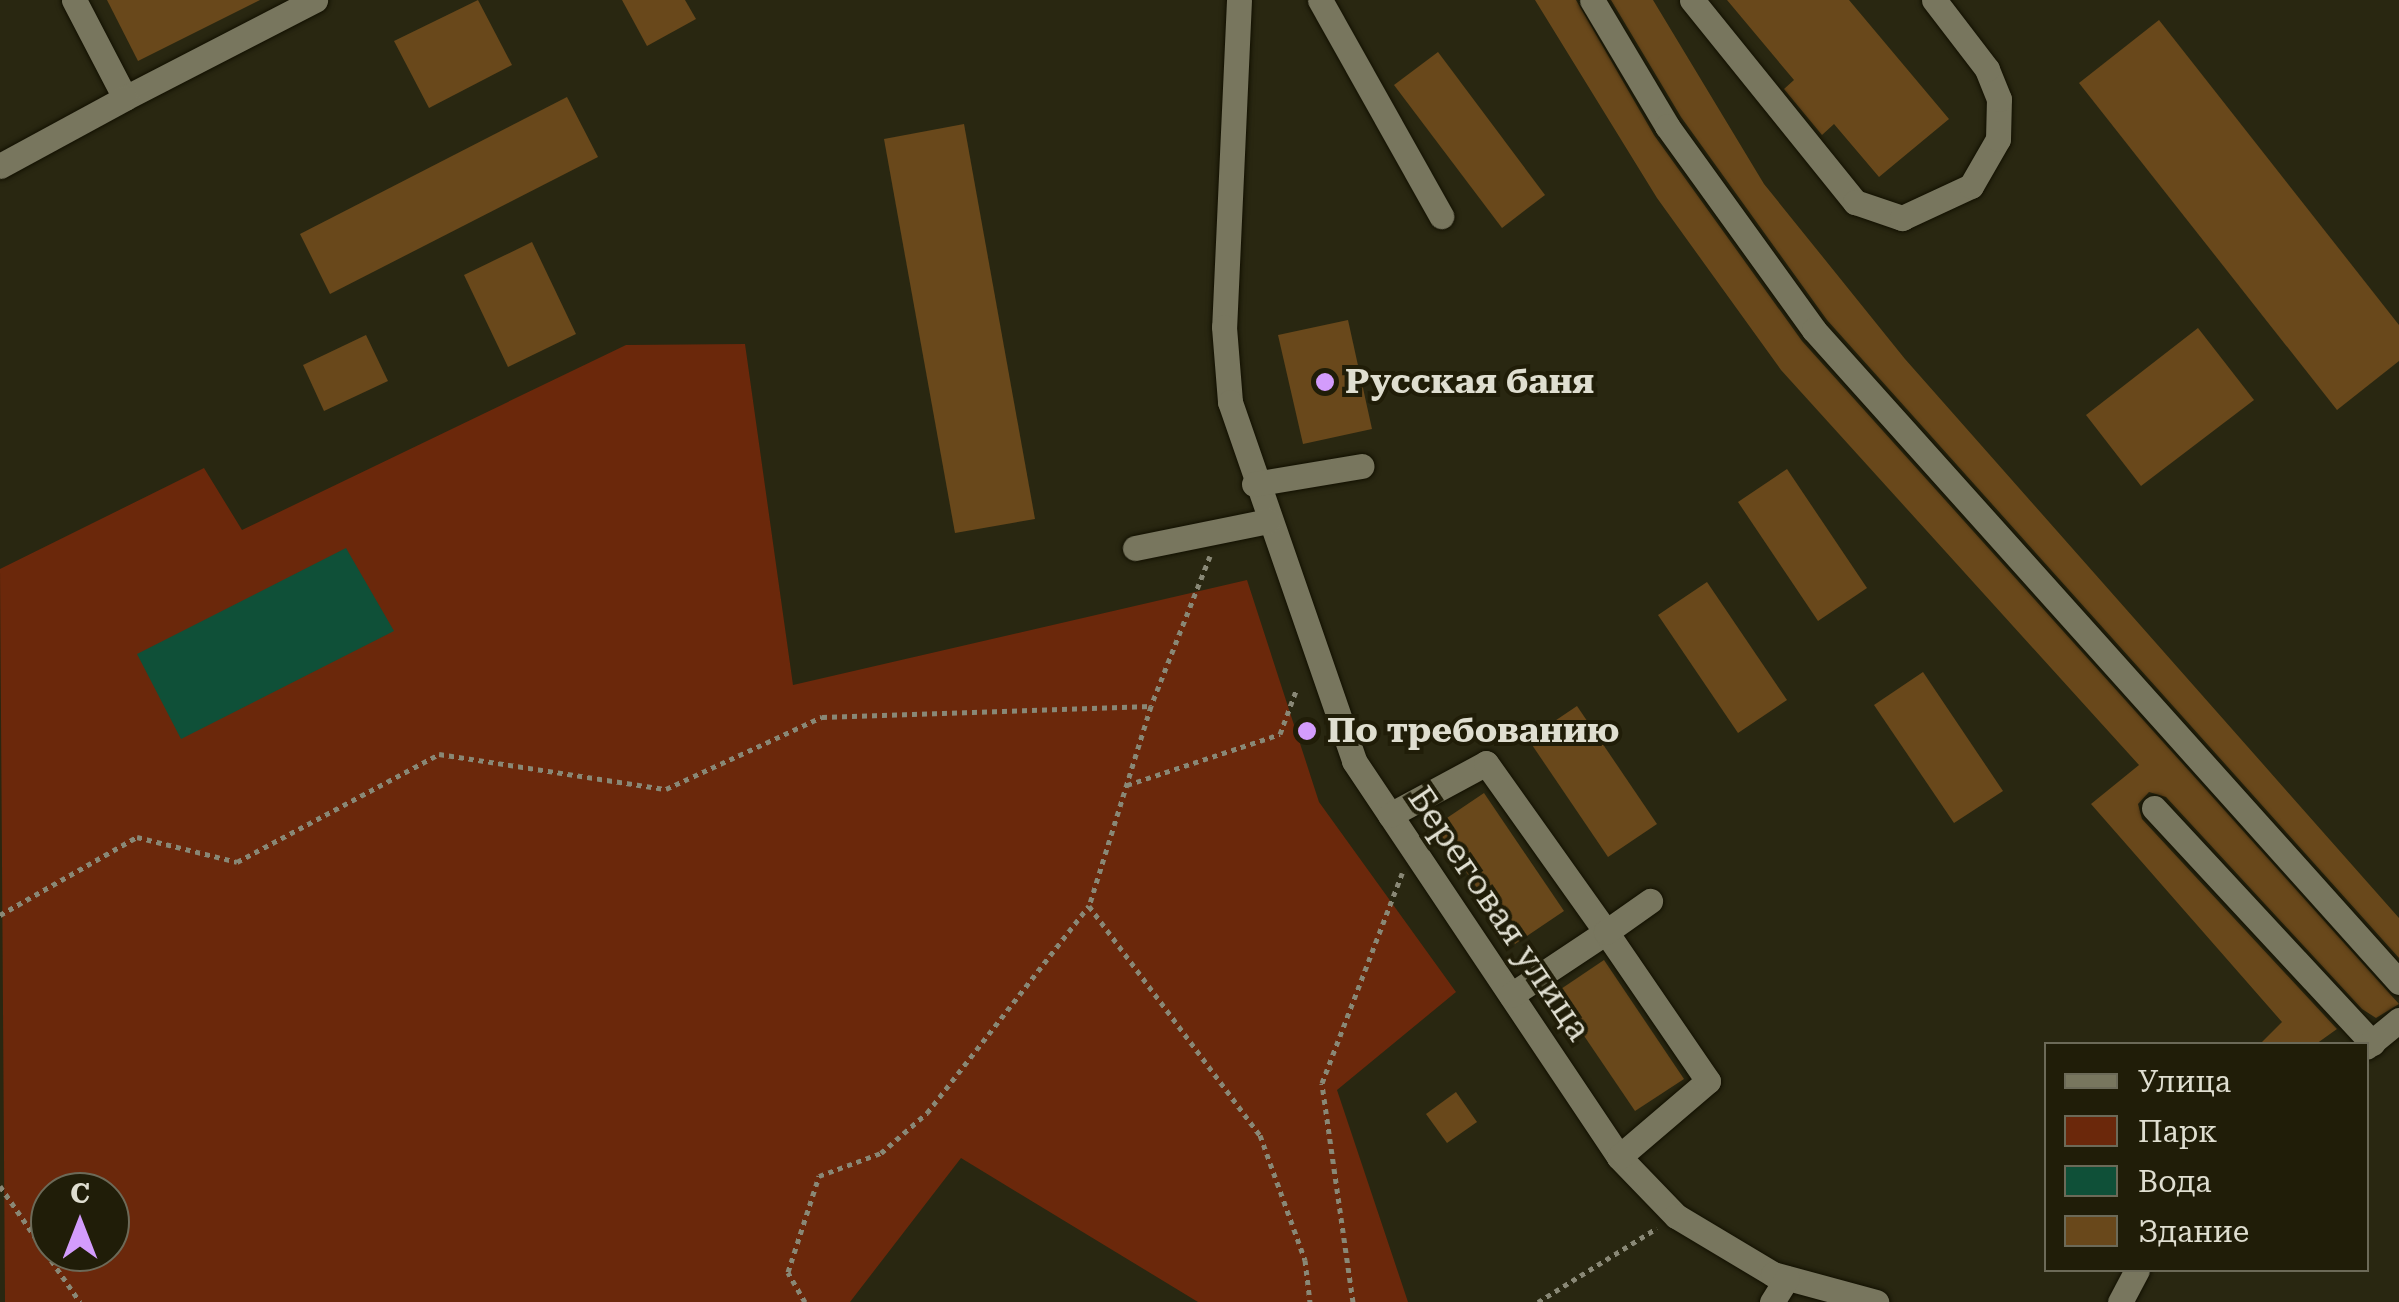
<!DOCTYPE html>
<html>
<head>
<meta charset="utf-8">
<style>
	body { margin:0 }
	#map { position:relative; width:2399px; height:1302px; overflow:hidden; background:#292711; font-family:"Roboto Serif",serif }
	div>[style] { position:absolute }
	.green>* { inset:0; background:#6b280b }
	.water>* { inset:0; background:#0f5038 }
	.building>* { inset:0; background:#69481b }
	.path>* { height:5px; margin-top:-2.5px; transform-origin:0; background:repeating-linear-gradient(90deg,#898876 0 5px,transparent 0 10px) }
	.roads { filter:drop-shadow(0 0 2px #121000) drop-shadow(0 0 2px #121000) }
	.minor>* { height:25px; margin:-12.5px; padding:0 12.5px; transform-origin:12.5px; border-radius:12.5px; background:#78765e }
	.dots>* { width:28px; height:28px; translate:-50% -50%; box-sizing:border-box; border:5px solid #201d08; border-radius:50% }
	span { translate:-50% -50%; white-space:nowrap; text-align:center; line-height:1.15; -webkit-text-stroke:8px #201d08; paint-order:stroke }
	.poi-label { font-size:35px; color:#dfded0; font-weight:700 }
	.left { translate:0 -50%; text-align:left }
	.street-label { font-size:35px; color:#dfded0 }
	.legend { position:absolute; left:2044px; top:1042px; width:325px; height:230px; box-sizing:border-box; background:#201d08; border:2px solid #6c6a58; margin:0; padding:12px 18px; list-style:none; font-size:30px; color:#dfded0 }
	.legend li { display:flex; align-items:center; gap:20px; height:50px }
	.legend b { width:50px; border:2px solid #6c6a58 }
	.north { position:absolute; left:30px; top:1172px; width:100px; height:100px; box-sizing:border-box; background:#201d08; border:2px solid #6c6a58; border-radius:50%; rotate:0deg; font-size:28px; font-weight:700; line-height:40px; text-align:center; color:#dfded0 }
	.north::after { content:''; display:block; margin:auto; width:35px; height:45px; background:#d39cfc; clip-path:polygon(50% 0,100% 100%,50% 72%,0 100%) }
</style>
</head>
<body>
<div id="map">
	<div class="green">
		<i style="clip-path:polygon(evenodd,745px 344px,793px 685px,1247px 580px,1319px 802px,1456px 992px,1337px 1090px,1408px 1302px,1198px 1302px,961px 1158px,850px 1302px,5px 1302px,0 569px,204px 468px,242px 530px,626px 345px,745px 344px,50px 1192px,110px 1192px,110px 1252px,50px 1252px,50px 1192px)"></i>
	</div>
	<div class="water">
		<i style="clip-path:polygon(346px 548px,394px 631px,181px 739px,137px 654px)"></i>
	</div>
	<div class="building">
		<i style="clip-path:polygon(107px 0,260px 0,138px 61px)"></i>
		<i style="clip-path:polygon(478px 0,512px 65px,429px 108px,394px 41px)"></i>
		<i style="clip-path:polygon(622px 0,685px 0,696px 19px,647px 46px)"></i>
		<i style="clip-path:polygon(1535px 0,1576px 0,1654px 135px,1802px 341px,2399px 1004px,2376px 1018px,2362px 1009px,2166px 797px,2149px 792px,2138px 804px,2142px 819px,2337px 1029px,2316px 1044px,2260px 1044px,2282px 1022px,2091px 804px,2139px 765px,1781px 370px,1657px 198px)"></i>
		<i style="clip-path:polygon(1611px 0,1653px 0,1764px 184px,1905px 359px,2399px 918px,2399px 958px,1827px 320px,1681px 117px)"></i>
		<i style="clip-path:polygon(1727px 0,1849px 0,1949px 119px,1879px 177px,1834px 124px,1822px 135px,1784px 89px,1794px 80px)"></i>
		<i style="clip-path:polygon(2159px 20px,2399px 325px,2399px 361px,2337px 410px,2079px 83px)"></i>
		<i style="clip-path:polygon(1438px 52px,1545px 195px,1502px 228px,1394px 85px)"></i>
		<i style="clip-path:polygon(567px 97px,598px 157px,330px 294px,300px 234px)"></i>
		<i style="clip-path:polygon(964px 124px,1035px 519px,955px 533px,884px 139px)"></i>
		<i style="clip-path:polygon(532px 242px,576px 334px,508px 367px,464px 275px)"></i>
		<i style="clip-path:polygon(1348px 320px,1372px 429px,1303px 444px,1278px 335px)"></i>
		<i style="clip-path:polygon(2198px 328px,2254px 400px,2141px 486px,2086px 415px)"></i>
		<i style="clip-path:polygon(366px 335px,388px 381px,324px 411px,303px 365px)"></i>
		<i style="clip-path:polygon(1787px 469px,1867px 588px,1818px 621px,1738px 502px)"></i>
		<i style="clip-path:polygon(1707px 582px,1787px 700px,1738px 733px,1658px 615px)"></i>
		<i style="clip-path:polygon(1923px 672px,2003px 791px,1954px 823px,1874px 705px)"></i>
		<i style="clip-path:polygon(1577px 706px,1657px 824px,1608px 857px,1528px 739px)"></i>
		<i style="clip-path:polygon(1484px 793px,1564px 911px,1515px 944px,1435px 826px)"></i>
		<i style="clip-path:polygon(1604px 960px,1684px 1079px,1635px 1111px,1555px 993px)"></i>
		<i style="clip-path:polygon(1456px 1092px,1477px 1122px,1447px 1143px,1426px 1114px)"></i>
	</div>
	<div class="path">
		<i style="left:1210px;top:556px;width:161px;rotate:111.5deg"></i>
		<i style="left:1151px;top:706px;width:209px;rotate:107.2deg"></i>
		<i style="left:1089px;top:906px;width:286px;rotate:53.3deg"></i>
		<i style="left:1260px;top:1135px;width:133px;rotate:70.2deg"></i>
		<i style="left:1305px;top:1260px;width:42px;rotate:83.2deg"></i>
		<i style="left:1127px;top:785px;width:161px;rotate:-18.4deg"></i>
		<i style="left:1280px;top:734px;width:49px;rotate:-69.7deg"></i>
		<i style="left:0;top:915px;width:158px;rotate:-29.7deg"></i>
		<i style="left:137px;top:837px;width:103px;rotate:14deg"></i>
		<i style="left:237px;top:862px;width:229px;rotate:-28.1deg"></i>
		<i style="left:439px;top:754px;width:230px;rotate:8.8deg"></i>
		<i style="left:666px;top:789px;width:172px;rotate:-24.8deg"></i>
		<i style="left:822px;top:717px;width:329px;rotate:-1.9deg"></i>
		<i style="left:0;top:1186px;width:141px;rotate:55.4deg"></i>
		<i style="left:805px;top:1302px;width:34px;rotate:-120deg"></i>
		<i style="left:788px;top:1272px;width:101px;rotate:-72.1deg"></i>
		<i style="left:819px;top:1176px;width:66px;rotate:-20.4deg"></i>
		<i style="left:881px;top:1153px;width:61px;rotate:-41deg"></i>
		<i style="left:927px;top:1113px;width:263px;rotate:-52deg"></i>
		<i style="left:1353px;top:1302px;width:221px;rotate:-98.1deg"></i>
		<i style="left:1322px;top:1083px;width:225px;rotate:-69.1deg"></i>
		<i style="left:1538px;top:1302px;width:140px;rotate:-31.9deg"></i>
	</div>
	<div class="roads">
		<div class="minor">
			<i style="left:74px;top:0;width:110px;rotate:62.5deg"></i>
			<i style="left:125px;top:98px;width:214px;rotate:-27.3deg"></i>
			<i style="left:1239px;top:0;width:327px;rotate:92.6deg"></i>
			<i style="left:1224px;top:327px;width:75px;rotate:85.4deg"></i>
			<i style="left:1230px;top:402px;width:380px;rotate:70.9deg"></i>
			<i style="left:1354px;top:761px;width:476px;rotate:56.2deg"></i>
			<i style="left:1619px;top:1157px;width:82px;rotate:46deg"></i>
			<i style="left:1676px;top:1216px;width:113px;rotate:30.9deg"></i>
			<i style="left:1773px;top:1274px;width:107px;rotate:15.2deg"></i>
			<i style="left:1320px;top:0;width:248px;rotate:60.7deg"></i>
			<i style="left:1592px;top:0;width:147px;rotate:59.2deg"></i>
			<i style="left:1667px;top:126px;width:251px;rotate:54.2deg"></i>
			<i style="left:1814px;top:330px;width:876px;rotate:48.1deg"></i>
			<i style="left:1692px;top:0;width:260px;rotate:51.1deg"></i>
			<i style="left:1855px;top:202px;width:50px;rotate:18.8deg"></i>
			<i style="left:1902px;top:218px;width:76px;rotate:-24.9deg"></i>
			<i style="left:1971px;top:186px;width:54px;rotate:-60.1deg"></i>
			<i style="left:1998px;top:139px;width:40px;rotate:-88.6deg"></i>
			<i style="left:1999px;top:99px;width:32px;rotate:-112deg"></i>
			<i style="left:1987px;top:69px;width:87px;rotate:-127.5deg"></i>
			<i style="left:0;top:166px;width:142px;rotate:-28.5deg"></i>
			<i style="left:1254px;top:484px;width:109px;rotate:-9.5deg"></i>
			<i style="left:1135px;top:548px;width:136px;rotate:-11.5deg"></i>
			<i style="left:2154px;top:808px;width:321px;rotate:47.1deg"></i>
			<i style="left:1390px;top:815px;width:109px;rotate:-28.4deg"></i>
			<i style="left:1486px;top:763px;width:207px;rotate:54.6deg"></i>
			<i style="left:1606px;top:932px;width:114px;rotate:146.4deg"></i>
			<i style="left:2366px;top:1047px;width:43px;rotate:-39.3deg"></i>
			<i style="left:1619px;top:1157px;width:117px;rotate:-40.5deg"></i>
			<i style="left:1708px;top:1081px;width:181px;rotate:-124.4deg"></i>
			<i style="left:1606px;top:932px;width:54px;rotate:-35.2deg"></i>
			<i style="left:1772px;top:1302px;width:28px;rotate:-58deg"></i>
			<i style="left:2120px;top:1302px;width:36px;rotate:-62deg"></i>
		</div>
	</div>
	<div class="dots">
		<i style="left:1325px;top:382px;background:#d39cfc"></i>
		<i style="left:1307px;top:731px;background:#d39cfc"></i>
	</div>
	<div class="poi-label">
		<span class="left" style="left:1345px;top:382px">Русская баня</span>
		<span class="left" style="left:1327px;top:731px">По требованию</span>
	</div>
	<div class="street-label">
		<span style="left:1499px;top:914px;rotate:56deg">Береговая улица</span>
	</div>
	<ul class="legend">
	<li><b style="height:12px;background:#78765e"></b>Улица</li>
	<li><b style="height:28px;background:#6b280b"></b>Парк</li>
	<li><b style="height:28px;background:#0f5038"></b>Вода</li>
	<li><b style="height:28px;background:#69481b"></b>Здание</li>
	</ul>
	<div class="north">С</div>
</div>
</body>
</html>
